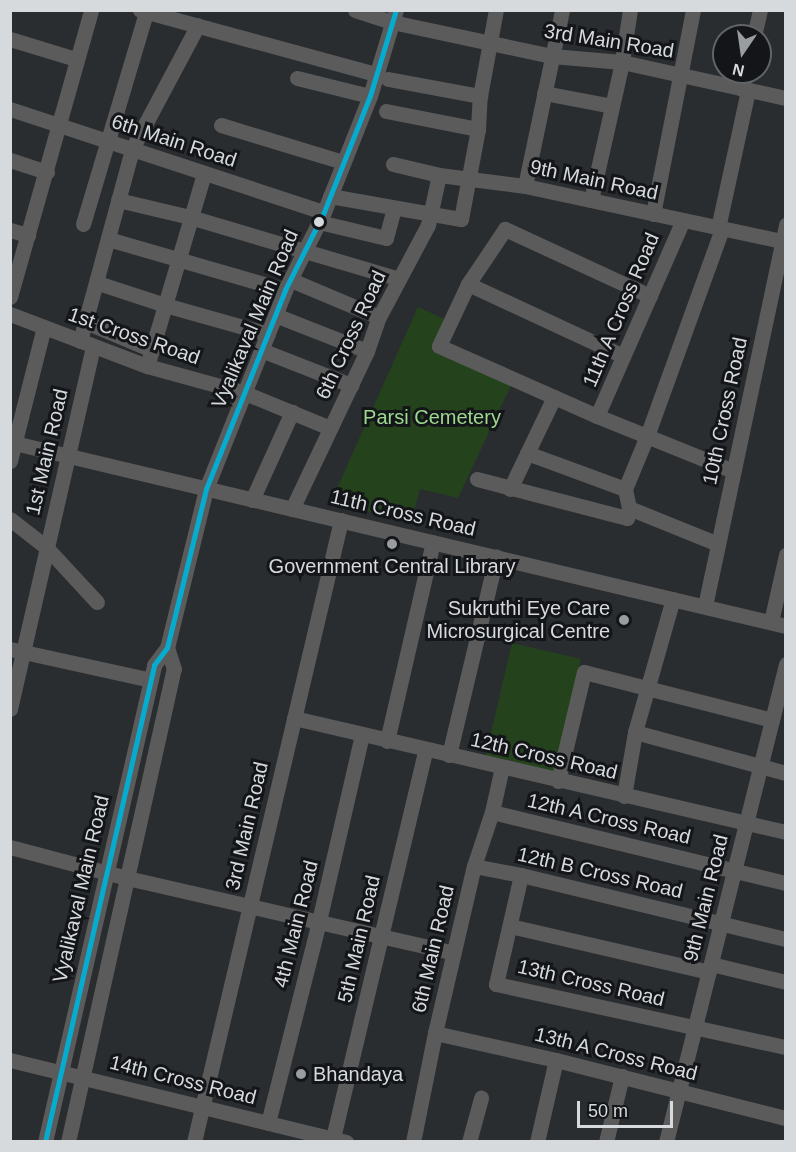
<!DOCTYPE html>
<html>
<head>
<meta charset="utf-8">
<style>
	body { margin:0 }
	#map { position:relative; width:796px; height:1152px; overflow:hidden; background:#2a2d30; font-family:Arial,sans-serif }
	div>[style] { position:absolute }
	.green>* { inset:0; background:#24431d }
	.minor>* { height:15px; margin:-7.5px; padding:0 7.5px; transform-origin:7.5px; border-radius:7.5px; background:#5c5b5b }
	.bus-1>* { height:4.5px; margin:-2.25px; padding:0 2.25px; transform-origin:2.25px; border-radius:2.25px; background:#06acd0 }
	.dots>* { width:16px; height:16px; translate:-50% -50%; box-sizing:border-box; border:3px solid #131518; border-radius:50% }
	span { translate:-50% -50%; white-space:nowrap; text-align:center; line-height:1.15; -webkit-text-stroke:6px #131518; paint-order:stroke }
	.street-label { font-size:20px; color:#d6dadd }
	.park-label { font-size:20px; color:#9cd88d }
	.poi-label { font-size:20px; color:#d6dadd }
	.right { translate:-100% -50%; text-align:right }
	.left { translate:0 -50%; text-align:left }
	.frame { position:absolute; inset:0; border:12px solid #d6dadd; pointer-events:none }
	.north { position:absolute; left:712px; top:24px; width:60px; height:60px; box-sizing:border-box; background:#131518; border:2px solid #616467; border-radius:50%; rotate:193deg; font-size:16px; font-weight:700; line-height:24px; text-align:center; color:#d6dadd }
	.north::after { content:''; display:block; margin:auto; width:21px; height:27px; background:#9a9da0; clip-path:polygon(50% 0,100% 100%,50% 72%,0 100%) }
	.scale { position:absolute; left:577px; top:1101px; width:96px; height:27px; box-sizing:border-box; border:3px solid #d6dadd; border-top:0; padding-left:8px; font-size:18px; line-height:21px; white-space:nowrap; color:#d6dadd; -webkit-text-stroke:4px #131518; paint-order:stroke }
</style>
</head>
<body>
<div id="map">
	<div class="green">
		<i style="clip-path:polygon(418px 307px,446px 320px,434px 347px,512px 383px,458px 498px,420px 489px,411px 522px,331px 502px)"></i>
		<i style="clip-path:polygon(512px 643px,581px 659px,554px 775px,485px 759px)"></i>
	</div>
	<div class="minor">
		<i style="left:140px;top:10px;width:245px;rotate:15.2deg"></i>
		<i style="left:355px;top:10px;width:39px;rotate:18deg"></i>
		<i style="left:392px;top:22px;width:164px;rotate:12deg"></i>
		<i style="left:552px;top:56px;width:70px;rotate:4.9deg"></i>
		<i style="left:622px;top:62px;width:168px;rotate:12.4deg"></i>
		<i style="left:754px;top:36px;width:27px;rotate:-77deg"></i>
		<i style="left:10px;top:39px;width:69px;rotate:16.9deg"></i>
		<i style="left:297px;top:78px;width:75px;rotate:13.9deg"></i>
		<i style="left:388px;top:79px;width:94px;rotate:10.5deg"></i>
		<i style="left:742px;top:89px;width:17px;rotate:-77deg"></i>
		<i style="left:544px;top:93px;width:69px;rotate:10.8deg"></i>
		<i style="left:10px;top:109px;width:330px;rotate:18.2deg"></i>
		<i style="left:386px;top:111px;width:94px;rotate:11.1deg"></i>
		<i style="left:221px;top:125px;width:127px;rotate:16.9deg"></i>
		<i style="left:10px;top:160px;width:39px;rotate:18deg"></i>
		<i style="left:393px;top:164px;width:47px;rotate:13.4deg"></i>
		<i style="left:439px;top:175px;width:87px;rotate:7.3deg"></i>
		<i style="left:525px;top:186px;width:267px;rotate:12.1deg"></i>
		<i style="left:525px;top:186px;width:180px;rotate:-78.1deg"></i>
		<i style="left:330px;top:196px;width:133px;rotate:10deg"></i>
		<i style="left:461px;top:219px;width:92px;rotate:-79.3deg"></i>
		<i style="left:478px;top:129px;width:33px;rotate:-87deg"></i>
		<i style="left:480px;top:96px;width:87px;rotate:-79.5deg"></i>
		<i style="left:118px;top:200px;width:74px;rotate:13.3deg"></i>
		<i style="left:190px;top:217px;width:218px;rotate:16.5deg"></i>
		<i style="left:591px;top:200px;width:141px;rotate:-77.3deg"></i>
		<i style="left:622px;top:62px;width:53px;rotate:-81.3deg"></i>
		<i style="left:653px;top:214px;width:208px;rotate:-78.9deg"></i>
		<i style="left:319px;top:222px;width:69px;rotate:13.4deg"></i>
		<i style="left:386px;top:238px;width:31px;rotate:-75deg"></i>
		<i style="left:83px;top:224px;width:221px;rotate:-73.4deg"></i>
		<i style="left:718px;top:228px;width:141px;rotate:-77.7deg"></i>
		<i style="left:10px;top:230px;width:19px;rotate:16deg"></i>
		<i style="left:108px;top:239px;width:184px;rotate:16.1deg"></i>
		<i style="left:291px;top:280px;width:95px;rotate:22.8deg"></i>
		<i style="left:98px;top:283px;width:71px;rotate:18.2deg"></i>
		<i style="left:165px;top:305px;width:107px;rotate:15.7deg"></i>
		<i style="left:468px;top:284px;width:171px;rotate:24.9deg"></i>
		<i style="left:650px;top:296px;width:160px;rotate:-155.2deg"></i>
		<i style="left:505px;top:229px;width:66px;rotate:123.9deg"></i>
		<i style="left:468px;top:284px;width:68px;rotate:115.1deg"></i>
		<i style="left:439px;top:346px;width:173px;rotate:23.9deg"></i>
		<i style="left:597px;top:416px;width:147px;rotate:22deg"></i>
		<i style="left:10px;top:297px;width:298px;rotate:-74.2deg"></i>
		<i style="left:10px;top:314px;width:147px;rotate:20.8deg"></i>
		<i style="left:147px;top:366px;width:102px;rotate:15.4deg"></i>
		<i style="left:245px;top:393px;width:92px;rotate:22.4deg"></i>
		<i style="left:275px;top:315px;width:99px;rotate:21.4deg"></i>
		<i style="left:86px;top:322px;width:72px;rotate:23deg"></i>
		<i style="left:80px;top:341px;width:199px;rotate:-74.8deg"></i>
		<i style="left:132px;top:149px;width:140px;rotate:-62deg"></i>
		<i style="left:261px;top:350px;width:97px;rotate:21.3deg"></i>
		<i style="left:147px;top:366px;width:201px;rotate:-73.5deg"></i>
		<i style="left:597px;top:416px;width:214px;rotate:-66.3deg"></i>
		<i style="left:10px;top:442px;width:798px;rotate:13.34deg"></i>
		<i style="left:527px;top:453px;width:104px;rotate:20.2deg"></i>
		<i style="left:625px;top:489px;width:19px;rotate:78deg"></i>
		<i style="left:629px;top:508px;width:96px;rotate:22deg"></i>
		<i style="left:10px;top:461px;width:138px;rotate:-75.8deg"></i>
		<i style="left:477px;top:479px;width:155px;rotate:14.6deg"></i>
		<i style="left:627px;top:518px;width:10px;rotate:-79deg"></i>
		<i style="left:510px;top:489px;width:102px;rotate:-64.4deg"></i>
		<i style="left:625px;top:489px;width:57px;rotate:-67.5deg"></i>
		<i style="left:647px;top:436px;width:220px;rotate:-70.1deg"></i>
		<i style="left:252px;top:500px;width:97px;rotate:-65.6deg"></i>
		<i style="left:292px;top:509px;width:175px;rotate:-64.6deg"></i>
		<i style="left:367px;top:351px;width:36px;rotate:-71deg"></i>
		<i style="left:379px;top:317px;width:104px;rotate:-62deg"></i>
		<i style="left:428px;top:225px;width:51px;rotate:-77.6deg"></i>
		<i style="left:10px;top:519px;width:46px;rotate:37.9deg"></i>
		<i style="left:46px;top:547px;width:75px;rotate:47.2deg"></i>
		<i style="left:705px;top:606px;width:390px;rotate:-78deg"></i>
		<i style="left:771px;top:622px;width:69px;rotate:-77.4deg"></i>
		<i style="left:10px;top:649px;width:144px;rotate:12.4deg"></i>
		<i style="left:10px;top:709px;width:372px;rotate:-77.1deg"></i>
		<i style="left:294px;top:718px;width:505px;rotate:13.05deg"></i>
		<i style="left:635px;top:732px;width:156px;rotate:15.2deg"></i>
		<i style="left:387px;top:741px;width:204px;rotate:-77deg"></i>
		<i style="left:449px;top:755px;width:204px;rotate:-76.6deg"></i>
		<i style="left:558px;top:781px;width:112px;rotate:-76.6deg"></i>
		<i style="left:584px;top:672px;width:194px;rotate:14.3deg"></i>
		<i style="left:624px;top:796px;width:65px;rotate:-80.2deg"></i>
		<i style="left:635px;top:732px;width:138px;rotate:-74.1deg"></i>
		<i style="left:492px;top:812px;width:302px;rotate:13.6deg"></i>
		<i style="left:10px;top:847px;width:121px;rotate:14.8deg"></i>
		<i style="left:127px;top:878px;width:335px;rotate:12.9deg"></i>
		<i style="left:474px;top:866px;width:48px;rotate:10.8deg"></i>
		<i style="left:521px;top:875px;width:273px;rotate:13.6deg"></i>
		<i style="left:521px;top:875px;width:112px;rotate:102.9deg"></i>
		<i style="left:496px;top:984px;width:297px;rotate:12.3deg"></i>
		<i style="left:510px;top:926px;width:204px;rotate:13deg"></i>
		<i style="left:711px;top:964px;width:77px;rotate:13.5deg"></i>
		<i style="left:435px;top:1033px;width:124px;rotate:12.6deg"></i>
		<i style="left:556px;top:1060px;width:237px;rotate:14.2deg"></i>
		<i style="left:10px;top:1060px;width:346px;rotate:13.7deg"></i>
		<i style="left:268px;top:1123px;width:208px;rotate:-75.8deg"></i>
		<i style="left:319px;top:921px;width:191px;rotate:-77deg"></i>
		<i style="left:333px;top:1138px;width:400px;rotate:-76.6deg"></i>
		<i style="left:45px;top:1142px;width:489px;rotate:-77.1deg"></i>
		<i style="left:154px;top:665px;width:21px;rotate:-53deg"></i>
		<i style="left:167px;top:648px;width:164px;rotate:-76.2deg"></i>
		<i style="left:206px;top:489px;width:214px;rotate:-68.3deg"></i>
		<i style="left:285px;top:290px;width:87px;rotate:-63.4deg"></i>
		<i style="left:324px;top:212px;width:125px;rotate:-68.4deg"></i>
		<i style="left:370px;top:96px;width:90px;rotate:-73.2deg"></i>
		<i style="left:68px;top:1142px;width:485px;rotate:-77.4deg"></i>
		<i style="left:174px;top:669px;width:22px;rotate:-108deg"></i>
		<i style="left:194px;top:1142px;width:639px;rotate:-76.7deg"></i>
		<i style="left:413px;top:1142px;width:111px;rotate:-78.6deg"></i>
		<i style="left:435px;top:1033px;width:171px;rotate:-76.9deg"></i>
		<i style="left:474px;top:866px;width:57px;rotate:-71.6deg"></i>
		<i style="left:492px;top:812px;width:46px;rotate:-77.5deg"></i>
		<i style="left:469px;top:1142px;width:46px;rotate:-74.7deg"></i>
		<i style="left:537px;top:1142px;width:84px;rotate:-77deg"></i>
		<i style="left:606px;top:1142px;width:68px;rotate:-76.4deg"></i>
		<i style="left:666px;top:1142px;width:493px;rotate:-75.9deg"></i>
	</div>
	<div class="bus-1">
		<i style="left:45px;top:1142px;width:489px;rotate:-77.1deg"></i>
		<i style="left:154px;top:665px;width:21px;rotate:-53deg"></i>
		<i style="left:167px;top:648px;width:164px;rotate:-76.2deg"></i>
		<i style="left:206px;top:489px;width:214px;rotate:-68.3deg"></i>
		<i style="left:285px;top:290px;width:87px;rotate:-63.4deg"></i>
		<i style="left:324px;top:212px;width:125px;rotate:-68.4deg"></i>
		<i style="left:370px;top:96px;width:90px;rotate:-73.2deg"></i>
	</div>
	<div class="dots">
		<i style="left:319px;top:222px;background:#d6dadd"></i>
		<i style="left:392px;top:544px;background:#9a9da0"></i>
		<i style="left:624px;top:620px;background:#9a9da0"></i>
		<i style="left:301px;top:1074px;background:#9a9da0"></i>
	</div>
	<div class="street-label">
		<span style="left:609px;top:41px;rotate:9deg">3rd Main Road</span>
		<span style="left:174px;top:141px;rotate:18deg">6th Main Road</span>
		<span style="left:594px;top:180px;rotate:12deg">9th Main Road</span>
		<span style="left:621px;top:310px;rotate:-67deg">11th A Cross Road</span>
		<span style="left:255px;top:319px;rotate:-67deg">Vyalikaval Main Road</span>
		<span style="left:351px;top:335px;rotate:-65deg">6th Cross Road</span>
		<span style="left:134px;top:336px;rotate:19deg">1st Cross Road</span>
		<span style="left:725px;top:411px;rotate:-78deg">10th Cross Road</span>
		<span style="left:47px;top:452px;rotate:-77deg">1st Main Road</span>
		<span style="left:403px;top:513px;rotate:13deg">11th Cross Road</span>
		<span style="left:544px;top:756px;rotate:13deg">12th Cross Road</span>
		<span style="left:609px;top:819px;rotate:13deg">12th A Cross Road</span>
		<span style="left:247px;top:826px;rotate:-77deg">3rd Main Road</span>
		<span style="left:600px;top:873px;rotate:13deg">12th B Cross Road</span>
		<span style="left:81px;top:889px;rotate:-77deg">Vyalikaval Main Road</span>
		<span style="left:706px;top:898px;rotate:-76deg">9th Main Road</span>
		<span style="left:296px;top:924px;rotate:-76deg">4th Main Road</span>
		<span style="left:359px;top:939px;rotate:-77deg">5th Main Road</span>
		<span style="left:433px;top:949px;rotate:-77deg">6th Main Road</span>
		<span style="left:591px;top:983px;rotate:13deg">13th Cross Road</span>
		<span style="left:616px;top:1054px;rotate:14deg">13th A Cross Road</span>
		<span style="left:183px;top:1080px;rotate:14deg">14th Cross Road</span>
	</div>
	<div class="park-label">
		<span style="left:432px;top:417px">Parsi Cemetery</span>
	</div>
	<div class="poi-label">
		<span style="left:392px;top:566px">Government Central Library</span>
		<span class="right" style="left:610px;top:620px">Sukruthi Eye Care<br>Microsurgical Centre</span>
		<span class="left" style="left:313px;top:1074px">Bhandaya</span>
	</div>
	<div class="frame"></div>
	<div class="north">N</div>
	<div class="scale">50 m</div>
</div>
</body>
</html>
